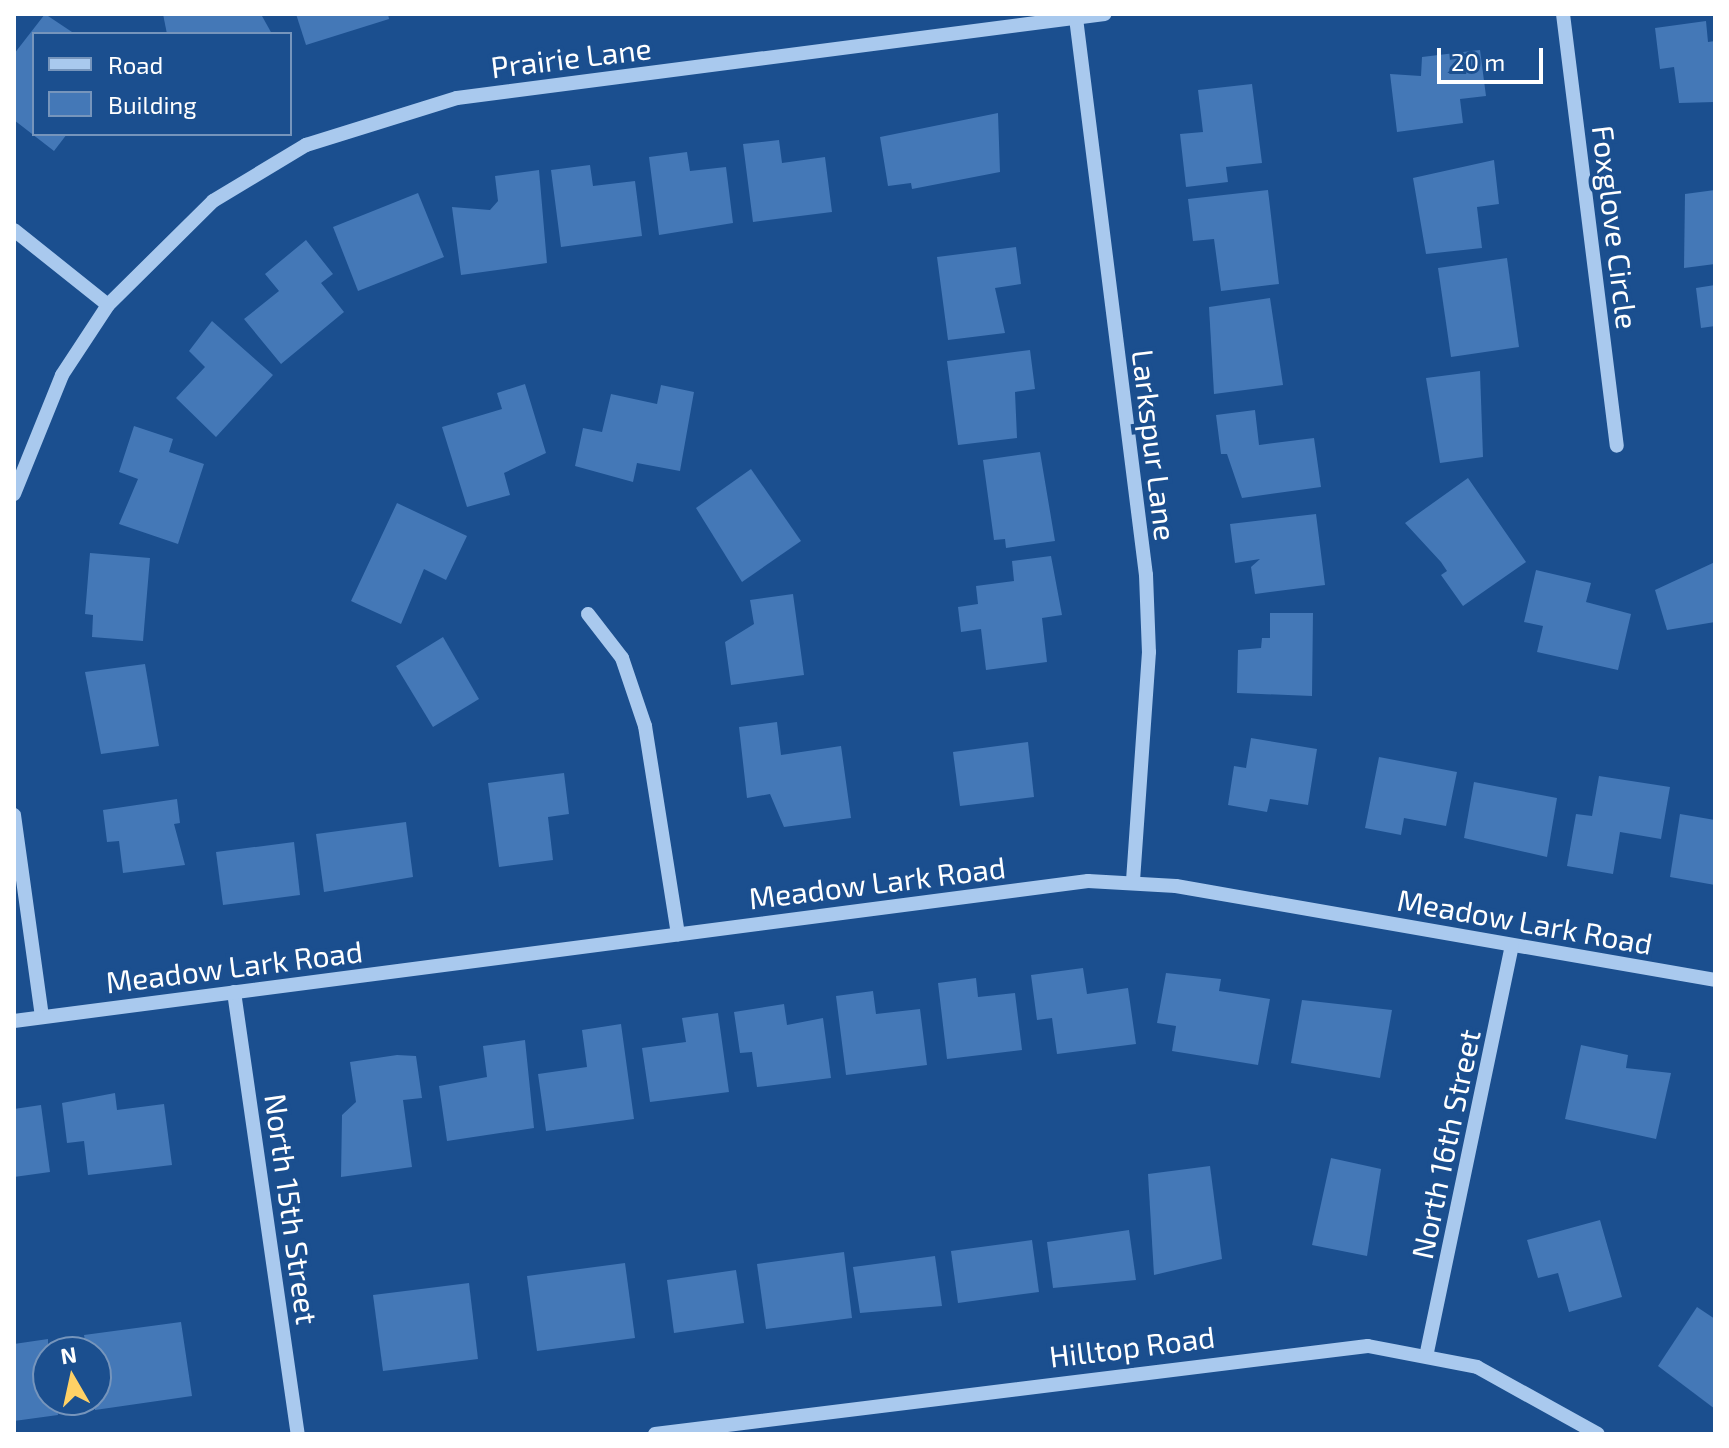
<!DOCTYPE html>
<html>
<head>
<meta charset="utf-8">
<style>
	body { margin:0 }
	#map { position:relative; width:1729px; height:1448px; overflow:hidden; background:#1b4f8f; font-family:"Exo 2",sans-serif }
	div>[style] { position:absolute }
	.building>* { inset:0; background:#4478b7 }
	.minor>* { height:14px; margin:-7px; padding:0 7px; transform-origin:7px; border-radius:7px; background:#a9c9ee }
	span { translate:-50% -50%; white-space:nowrap; text-align:center; line-height:1.15; -webkit-text-stroke:8px #1b4f8f; paint-order:stroke }
	.street-label { font-size:30px; color:#fff }
	.frame { position:absolute; inset:0; border:16px solid #fff; pointer-events:none }
	.legend { position:absolute; left:32px; top:32px; width:260px; height:104px; box-sizing:border-box; background:#1b4f8f; border:2px solid #7695bc; margin:0; padding:10px 14px; list-style:none; font-size:24px; color:#fff }
	.legend li { display:flex; align-items:center; gap:16px; height:40px }
	.legend b { width:40px; border:2px solid #7695bc }
	.north { position:absolute; left:32px; top:1336px; width:80px; height:80px; box-sizing:border-box; background:#1b4f8f; border:2px solid #7695bc; border-radius:50%; rotate:351deg; font-size:22px; font-weight:700; line-height:32px; text-align:center; color:#fff }
	.north::after { content:''; display:block; margin:auto; width:28px; height:36px; background:#ffd166; clip-path:polygon(50% 0,100% 100%,50% 72%,0 100%) }
	.scale { position:absolute; left:1437px; top:48px; width:106px; height:36px; box-sizing:border-box; border:4px solid #fff; border-top:0; padding-left:10px; font-size:24px; line-height:28px; white-space:nowrap; color:#fff; -webkit-text-stroke:6px #1b4f8f; paint-order:stroke }
</style>
</head>
<body>
<div id="map">
	<div class="building">
		<i style="clip-path:polygon(45px 14px,75px 34px,34px 34px,34px 134px,67px 134px,54px 151px,14px 120px,14px 54px)"></i>
		<i style="clip-path:polygon(163px 14px,252px 14px,262px 16px,272px 34px,167px 34px)"></i>
		<i style="clip-path:polygon(296px 14px,388px 14px,389px 19px,306px 45px)"></i>
		<i style="clip-path:polygon(1706px 21px,1708px 42px,1715px 41px,1715px 102px,1679px 103px,1674px 67px,1660px 69px,1655px 28px)"></i>
		<i style="clip-path:polygon(1480px 50px,1486px 96px,1460px 99px,1463px 123px,1397px 132px,1390px 74px,1421px 76px,1422px 57px)"></i>
		<i style="clip-path:polygon(1252px 84px,1262px 163px,1226px 167px,1228px 182px,1186px 187px,1180px 134px,1203px 132px,1198px 90px)"></i>
		<i style="clip-path:polygon(998px 113px,1000px 172px,912px 189px,911px 183px,888px 186px,880px 137px)"></i>
		<i style="clip-path:polygon(779px 140px,782px 163px,825px 157px,832px 212px,753px 222px,743px 144px)"></i>
		<i style="clip-path:polygon(687px 152px,690px 171px,726px 167px,733px 223px,659px 235px,649px 157px)"></i>
		<i style="clip-path:polygon(1494px 160px,1499px 204px,1477px 207px,1482px 248px,1426px 254px,1413px 178px)"></i>
		<i style="clip-path:polygon(590px 165px,593px 186px,635px 181px,642px 236px,561px 247px,551px 170px)"></i>
		<i style="clip-path:polygon(539px 170px,547px 263px,461px 275px,452px 207px,490px 210px,498px 201px,495px 176px)"></i>
		<i style="clip-path:polygon(1268px 190px,1279px 284px,1221px 291px,1214px 239px,1193px 241px,1188px 199px)"></i>
		<i style="clip-path:polygon(1715px 190px,1715px 264px,1684px 268px,1685px 194px)"></i>
		<i style="clip-path:polygon(418px 193px,444px 257px,358px 291px,333px 227px)"></i>
		<i style="clip-path:polygon(306px 240px,333px 274px,321px 283px,344px 312px,281px 364px,244px 319px,279px 291px,265px 274px)"></i>
		<i style="clip-path:polygon(1016px 247px,1021px 284px,995px 288px,1005px 333px,948px 340px,937px 257px)"></i>
		<i style="clip-path:polygon(1507px 258px,1519px 347px,1451px 357px,1438px 268px)"></i>
		<i style="clip-path:polygon(1715px 285px,1715px 326px,1701px 328px,1696px 288px)"></i>
		<i style="clip-path:polygon(1270px 298px,1283px 385px,1214px 394px,1209px 307px)"></i>
		<i style="clip-path:polygon(212px 321px,273px 375px,216px 437px,176px 398px,205px 367px,189px 351px)"></i>
		<i style="clip-path:polygon(1030px 350px,1035px 389px,1015px 392px,1017px 438px,958px 445px,947px 361px)"></i>
		<i style="clip-path:polygon(1480px 371px,1483px 457px,1440px 463px,1426px 378px)"></i>
		<i style="clip-path:polygon(525px 384px,546px 453px,504px 473px,510px 495px,467px 507px,442px 427px,502px 409px,497px 393px)"></i>
		<i style="clip-path:polygon(661px 385px,694px 392px,680px 471px,637px 463px,633px 482px,575px 466px,583px 428px,602px 432px,611px 394px,657px 404px)"></i>
		<i style="clip-path:polygon(1255px 410px,1259px 445px,1314px 438px,1321px 487px,1242px 498px,1227px 454px,1221px 454px,1216px 415px)"></i>
		<i style="clip-path:polygon(134px 426px,173px 439px,169px 452px,204px 464px,178px 544px,119px 524px,138px 479px,119px 472px)"></i>
		<i style="clip-path:polygon(1040px 452px,1055px 541px,1006px 548px,1005px 539px,994px 540px,983px 460px)"></i>
		<i style="clip-path:polygon(751px 469px,801px 541px,742px 582px,696px 508px)"></i>
		<i style="clip-path:polygon(1468px 478px,1526px 562px,1463px 606px,1441px 575px,1447px 571px,1441px 562px,1405px 523px)"></i>
		<i style="clip-path:polygon(397px 503px,467px 536px,446px 580px,424px 569px,401px 624px,351px 601px)"></i>
		<i style="clip-path:polygon(1316px 514px,1325px 585px,1255px 594px,1251px 567px,1260px 559px,1235px 563px,1230px 524px)"></i>
		<i style="clip-path:polygon(90px 553px,150px 558px,143px 641px,92px 637px,93px 615px,85px 614px)"></i>
		<i style="clip-path:polygon(1051px 556px,1062px 615px,1042px 618px,1047px 662px,986px 670px,981px 629px,961px 632px,958px 607px,978px 604px,976px 586px,1014px 581px,1012px 561px)"></i>
		<i style="clip-path:polygon(1715px 562px,1715px 622px,1667px 630px,1655px 590px)"></i>
		<i style="clip-path:polygon(1536px 570px,1591px 583px,1586px 602px,1631px 614px,1618px 670px,1537px 652px,1543px 626px,1524px 622px)"></i>
		<i style="clip-path:polygon(793px 594px,804px 675px,731px 685px,725px 642px,754px 624px,750px 600px)"></i>
		<i style="clip-path:polygon(1270px 613px,1313px 613px,1312px 696px,1237px 693px,1238px 650px,1261px 648px,1262px 638px,1270px 638px)"></i>
		<i style="clip-path:polygon(443px 637px,479px 699px,433px 727px,396px 666px)"></i>
		<i style="clip-path:polygon(145px 664px,159px 746px,101px 754px,85px 672px)"></i>
		<i style="clip-path:polygon(777px 722px,781px 755px,841px 746px,851px 818px,784px 827px,770px 794px,747px 798px,739px 727px)"></i>
		<i style="clip-path:polygon(1251px 738px,1317px 749px,1308px 805px,1270px 799px,1267px 812px,1228px 805px,1234px 766px,1246px 768px)"></i>
		<i style="clip-path:polygon(1028px 742px,1034px 797px,960px 806px,953px 752px)"></i>
		<i style="clip-path:polygon(1379px 757px,1457px 772px,1446px 826px,1404px 818px,1401px 835px,1365px 828px)"></i>
		<i style="clip-path:polygon(564px 773px,569px 814px,548px 817px,553px 860px,499px 867px,488px 783px)"></i>
		<i style="clip-path:polygon(1599px 776px,1670px 787px,1661px 839px,1620px 832px,1613px 874px,1567px 866px,1576px 814px,1592px 816px)"></i>
		<i style="clip-path:polygon(1474px 782px,1557px 798px,1547px 857px,1464px 838px)"></i>
		<i style="clip-path:polygon(177px 799px,180px 823px,174px 824px,185px 865px,123px 873px,119px 841px,107px 842px,103px 810px)"></i>
		<i style="clip-path:polygon(1680px 814px,1715px 820px,1715px 885px,1670px 877px)"></i>
		<i style="clip-path:polygon(406px 822px,413px 877px,324px 892px,316px 834px)"></i>
		<i style="clip-path:polygon(294px 842px,300px 895px,223px 905px,216px 852px)"></i>
		<i style="clip-path:polygon(1083px 968px,1087px 994px,1128px 988px,1136px 1044px,1057px 1054px,1052px 1018px,1037px 1020px,1031px 975px)"></i>
		<i style="clip-path:polygon(1166px 973px,1221px 979px,1219px 991px,1270px 999px,1258px 1065px,1172px 1051px,1176px 1026px,1157px 1023px)"></i>
		<i style="clip-path:polygon(976px 978px,978px 997px,1015px 993px,1022px 1050px,947px 1059px,938px 983px)"></i>
		<i style="clip-path:polygon(873px 991px,876px 1014px,920px 1009px,927px 1065px,846px 1075px,836px 996px)"></i>
		<i style="clip-path:polygon(1302px 1000px,1392px 1010px,1380px 1078px,1291px 1063px)"></i>
		<i style="clip-path:polygon(784px 1004px,787px 1025px,823px 1018px,831px 1078px,757px 1087px,752px 1052px,740px 1053px,734px 1012px)"></i>
		<i style="clip-path:polygon(718px 1013px,729px 1092px,650px 1102px,642px 1048px,686px 1042px,682px 1018px)"></i>
		<i style="clip-path:polygon(621px 1024px,634px 1119px,546px 1131px,538px 1074px,587px 1067px,582px 1030px)"></i>
		<i style="clip-path:polygon(525px 1040px,534px 1128px,447px 1141px,439px 1086px,487px 1077px,483px 1046px)"></i>
		<i style="clip-path:polygon(1581px 1045px,1628px 1055px,1626px 1068px,1671px 1073px,1656px 1139px,1565px 1119px)"></i>
		<i style="clip-path:polygon(397px 1055px,416px 1056px,422px 1098px,403px 1100px,412px 1167px,341px 1177px,342px 1115px,356px 1102px,350px 1062px)"></i>
		<i style="clip-path:polygon(115px 1093px,117px 1110px,164px 1104px,172px 1165px,88px 1175px,84px 1141px,67px 1143px,62px 1103px)"></i>
		<i style="clip-path:polygon(41px 1105px,50px 1172px,14px 1177px,14px 1109px)"></i>
		<i style="clip-path:polygon(1331px 1158px,1381px 1169px,1367px 1256px,1312px 1245px)"></i>
		<i style="clip-path:polygon(1210px 1166px,1222px 1259px,1154px 1275px,1148px 1174px)"></i>
		<i style="clip-path:polygon(1600px 1220px,1622px 1297px,1569px 1312px,1558px 1273px,1538px 1278px,1527px 1240px)"></i>
		<i style="clip-path:polygon(1129px 1230px,1136px 1280px,1053px 1288px,1047px 1242px)"></i>
		<i style="clip-path:polygon(1032px 1240px,1039px 1292px,958px 1303px,951px 1251px)"></i>
		<i style="clip-path:polygon(844px 1252px,852px 1318px,766px 1329px,757px 1264px)"></i>
		<i style="clip-path:polygon(935px 1256px,942px 1306px,860px 1313px,853px 1267px)"></i>
		<i style="clip-path:polygon(625px 1263px,635px 1338px,537px 1351px,527px 1276px)"></i>
		<i style="clip-path:polygon(736px 1270px,744px 1323px,674px 1333px,667px 1280px)"></i>
		<i style="clip-path:polygon(469px 1283px,478px 1359px,383px 1371px,373px 1295px)"></i>
		<i style="clip-path:polygon(1697px 1307px,1715px 1319px,1715px 1409px,1658px 1366px)"></i>
		<i style="clip-path:polygon(181px 1322px,192px 1396px,95px 1410px,96px 1352px,87px 1352px,84px 1335px)"></i>
		<i style="clip-path:polygon(48px 1339px,48px 1400px,56px 1400px,58px 1415px,14px 1421px,14px 1344px)"></i>
	</div>
	<div class="minor">
		<i style="left:1563px;top:14px;width:435px;rotate:82.9deg"></i>
		<i style="left:1076px;top:18px;width:561px;rotate:82.84deg"></i>
		<i style="left:1146px;top:575px;width:77px;rotate:87.8deg"></i>
		<i style="left:1149px;top:652px;width:230px;rotate:94deg"></i>
		<i style="left:14px;top:230px;width:120px;rotate:38.6deg"></i>
		<i style="left:14px;top:494px;width:128px;rotate:-68deg"></i>
		<i style="left:62px;top:375px;width:84px;rotate:-56.7deg"></i>
		<i style="left:108px;top:305px;width:148px;rotate:-44.7deg"></i>
		<i style="left:213px;top:201px;width:109px;rotate:-31.1deg"></i>
		<i style="left:306px;top:145px;width:158px;rotate:-17.3deg"></i>
		<i style="left:457px;top:98px;width:653px;rotate:-7.39deg"></i>
		<i style="left:588px;top:614px;width:56px;rotate:52.3deg"></i>
		<i style="left:622px;top:658px;width:72px;rotate:71.3deg"></i>
		<i style="left:645px;top:726px;width:211px;rotate:81deg"></i>
		<i style="left:14px;top:815px;width:204px;rotate:82.1deg"></i>
		<i style="left:234px;top:992px;width:447px;rotate:81.8deg"></i>
		<i style="left:14px;top:1021px;width:1083px;rotate:-7.43deg"></i>
		<i style="left:1088px;top:881px;width:88px;rotate:3.3deg"></i>
		<i style="left:1176px;top:886px;width:547px;rotate:9.89deg"></i>
		<i style="left:1427px;top:1352px;width:415px;rotate:-78.2deg"></i>
		<i style="left:655px;top:1434px;width:718px;rotate:-7.04deg"></i>
		<i style="left:1368px;top:1346px;width:111px;rotate:10.9deg"></i>
		<i style="left:1477px;top:1367px;width:138px;rotate:29deg"></i>
	</div>
	<div class="street-label">
		<span style="left:571px;top:57px;rotate:-7deg">Prairie Lane</span>
		<span style="left:1616px;top:227px;rotate:83deg">Foxglove Circle</span>
		<span style="left:1155px;top:445px;rotate:83deg">Larkspur Lane</span>
		<span style="left:877px;top:882px;rotate:-7deg">Meadow Lark Road</span>
		<span style="left:1525px;top:921px;rotate:10deg">Meadow Lark Road</span>
		<span style="left:234px;top:966px;rotate:-7deg">Meadow Lark Road</span>
		<span style="left:1445px;top:1144px;rotate:-78deg">North 16th Street</span>
		<span style="left:292px;top:1209px;rotate:82deg">North 15th Street</span>
		<span style="left:1132px;top:1346px;rotate:-7deg">Hilltop Road</span>
	</div>
	<div class="frame"></div>
	<ul class="legend">
	<li><b style="height:10px;background:#a9c9ee"></b>Road</li>
	<li><b style="height:22px;background:#4478b7"></b>Building</li>
	</ul>
	<div class="north">N</div>
	<div class="scale">20 m</div>
</div>
</body>
</html>
